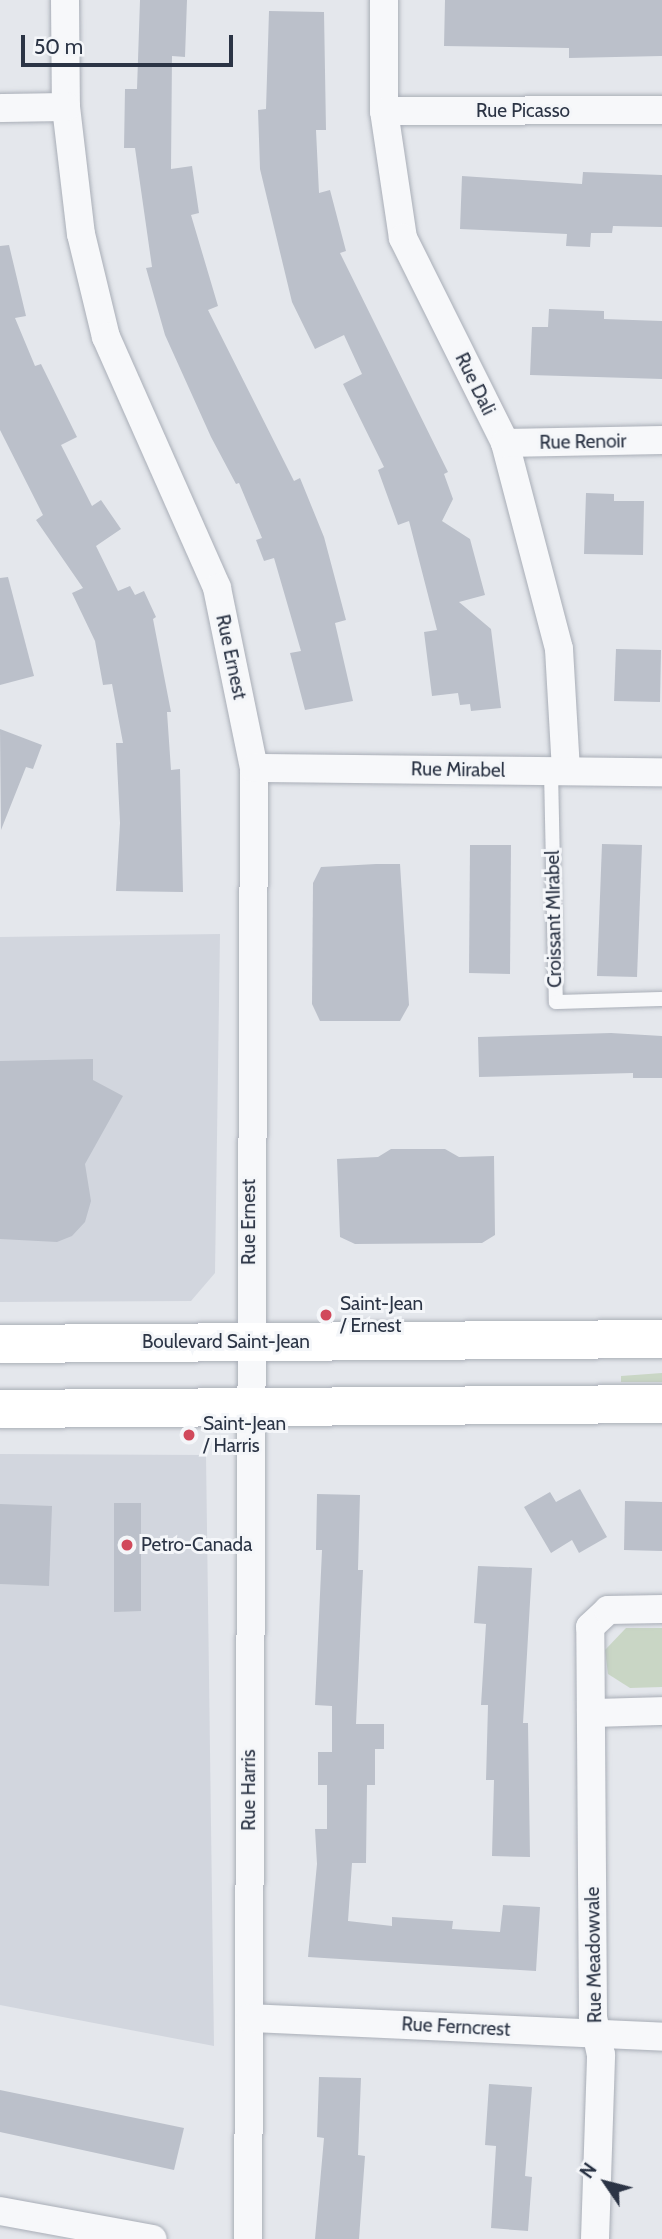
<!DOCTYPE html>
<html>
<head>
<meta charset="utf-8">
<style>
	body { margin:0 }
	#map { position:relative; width:662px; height:2239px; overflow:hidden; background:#e4e7ec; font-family:Cabin,sans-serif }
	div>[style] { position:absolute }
	.built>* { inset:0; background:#d2d6de }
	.green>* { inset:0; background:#c9d6c5 }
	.building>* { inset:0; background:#bbc0ca }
	.roads { filter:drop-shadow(0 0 2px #a9aeb7) drop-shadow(0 0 2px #a9aeb7) }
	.lane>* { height:14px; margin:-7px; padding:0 7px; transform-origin:7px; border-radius:7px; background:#f7f8fa }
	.street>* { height:28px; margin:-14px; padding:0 14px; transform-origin:14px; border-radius:14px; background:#f7f8fa }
	.secondary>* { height:38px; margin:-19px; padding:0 19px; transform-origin:19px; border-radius:19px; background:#fff }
	.dots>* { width:19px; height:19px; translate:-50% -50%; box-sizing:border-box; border:4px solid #f4f6f9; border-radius:50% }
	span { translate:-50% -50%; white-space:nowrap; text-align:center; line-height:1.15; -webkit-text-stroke:6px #f4f6f9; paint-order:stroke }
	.street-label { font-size:19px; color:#2b3445 }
	.poi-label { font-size:19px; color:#2b3445 }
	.left { translate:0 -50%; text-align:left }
	.north { position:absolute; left:571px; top:2148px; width:70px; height:70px; -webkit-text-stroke:5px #f4f6f9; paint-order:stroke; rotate:305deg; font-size:19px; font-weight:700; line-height:28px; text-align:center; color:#2b3445 }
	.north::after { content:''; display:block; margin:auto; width:24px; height:32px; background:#2b3445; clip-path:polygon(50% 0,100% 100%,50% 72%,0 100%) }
	.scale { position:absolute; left:21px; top:35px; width:212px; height:32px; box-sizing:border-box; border:4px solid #2b3445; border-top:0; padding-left:9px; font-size:21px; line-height:24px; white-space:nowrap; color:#2b3445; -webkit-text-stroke:5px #f4f6f9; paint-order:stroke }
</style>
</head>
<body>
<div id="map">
	<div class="built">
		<i style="clip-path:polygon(220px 934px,215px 1273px,191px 1301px,0 1302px,0 937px)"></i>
		<i style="clip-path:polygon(0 1454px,206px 1455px,214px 2046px,0 2005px)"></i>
	</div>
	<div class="green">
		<i style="clip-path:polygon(662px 1373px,662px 1382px,621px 1382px,621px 1376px)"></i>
		<i style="clip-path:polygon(626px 1628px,662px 1628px,662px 1687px,630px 1688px,608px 1674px,605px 1650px)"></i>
	</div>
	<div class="building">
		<i style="clip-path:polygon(140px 0,187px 0,185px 57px,172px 56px,171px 169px,192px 166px,199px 213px,191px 215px,218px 306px,208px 310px,294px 481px,300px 478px,324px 537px,346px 620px,335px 623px,353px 701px,305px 710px,290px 653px,301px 651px,274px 558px,264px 561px,256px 540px,262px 538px,239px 483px,236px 484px,211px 437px,165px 335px,146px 268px,152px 267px,135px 148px,124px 148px,125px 89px,137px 89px)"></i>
		<i style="clip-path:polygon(445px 0,662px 0,662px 56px,569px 58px,569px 48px,444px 46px)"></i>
		<i style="clip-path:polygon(269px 11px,324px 12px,326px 130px,316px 130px,319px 193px,330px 190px,346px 251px,340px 253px,448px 472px,444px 474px,453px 499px,442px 521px,470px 539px,485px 595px,459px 602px,491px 629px,501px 708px,471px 711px,470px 704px,460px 705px,458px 693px,432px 696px,424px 632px,437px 630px,409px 521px,398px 525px,378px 470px,384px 467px,343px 384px,362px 374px,344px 335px,315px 349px,292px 302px,260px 169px,258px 110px,266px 109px)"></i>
		<i style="clip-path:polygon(583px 172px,662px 175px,662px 227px,613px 226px,612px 233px,591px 233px,590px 247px,566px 246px,567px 234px,460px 229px,462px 176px,582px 184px)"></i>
		<i style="clip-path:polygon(9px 245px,26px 316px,15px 318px,35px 366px,41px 364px,77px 437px,61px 445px,92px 506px,101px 500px,121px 529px,96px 546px,118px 591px,130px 586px,135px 595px,144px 591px,156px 617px,153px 619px,171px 712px,167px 712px,171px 770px,180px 769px,183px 892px,116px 891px,120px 823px,116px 743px,123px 743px,112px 684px,103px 685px,95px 641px,72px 593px,83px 588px,36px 520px,43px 515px,0 430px,0 246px)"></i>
		<i style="clip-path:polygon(549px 309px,604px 311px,604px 319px,662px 321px,662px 379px,530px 375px,532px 327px,548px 327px)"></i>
		<i style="clip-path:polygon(586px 493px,614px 494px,614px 501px,644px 501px,643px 555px,584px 554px)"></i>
		<i style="clip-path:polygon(8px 577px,34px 676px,0 685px,0 578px)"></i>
		<i style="clip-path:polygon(616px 649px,661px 650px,660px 702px,614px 701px)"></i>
		<i style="clip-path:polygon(0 729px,42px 745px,33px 769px,26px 767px,1px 830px)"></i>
		<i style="clip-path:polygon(602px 844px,642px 845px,637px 977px,597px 976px)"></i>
		<i style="clip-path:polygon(470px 845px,511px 845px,510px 974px,469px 973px)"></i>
		<i style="clip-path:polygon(376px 864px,400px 864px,409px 1005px,400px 1021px,320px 1021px,312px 1004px,313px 883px,321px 867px)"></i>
		<i style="clip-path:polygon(611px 1033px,662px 1036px,662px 1078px,633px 1078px,633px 1073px,479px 1077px,478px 1037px)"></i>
		<i style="clip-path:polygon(93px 1059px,93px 1080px,123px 1096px,85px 1164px,91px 1201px,85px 1222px,72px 1236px,57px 1242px,0 1239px,0 1061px)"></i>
		<i style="clip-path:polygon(391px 1149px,445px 1149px,459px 1157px,494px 1156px,495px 1235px,482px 1243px,355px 1244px,340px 1237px,337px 1159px,378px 1157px)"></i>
		<i style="clip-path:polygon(580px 1489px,607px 1537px,579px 1553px,572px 1540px,551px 1553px,524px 1507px,550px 1492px,556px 1502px)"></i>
		<i style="clip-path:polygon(317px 1494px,360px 1495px,358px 1570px,363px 1570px,356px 1724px,384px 1724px,384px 1749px,375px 1749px,375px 1785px,367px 1785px,366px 1863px,352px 1863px,348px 1921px,392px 1926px,392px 1917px,453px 1921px,452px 1929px,500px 1932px,503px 1905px,540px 1907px,536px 1971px,308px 1957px,317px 1864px,315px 1829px,327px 1829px,327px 1785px,318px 1785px,318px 1752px,332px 1752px,332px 1706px,315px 1705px,322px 1550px,316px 1550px)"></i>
		<i style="clip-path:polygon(625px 1501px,662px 1502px,662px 1551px,624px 1550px)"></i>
		<i style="clip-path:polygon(114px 1503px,141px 1503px,141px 1611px,114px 1612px)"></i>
		<i style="clip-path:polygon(0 1504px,52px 1506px,49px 1586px,0 1584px)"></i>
		<i style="clip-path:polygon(478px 1566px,532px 1568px,523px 1723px,528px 1723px,530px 1857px,492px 1856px,494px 1780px,486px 1780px,488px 1705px,481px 1705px,486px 1624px,474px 1623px)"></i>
		<i style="clip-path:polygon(319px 2077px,361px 2078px,358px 2155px,365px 2156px,359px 2239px,315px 2239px,324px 2138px,317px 2137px)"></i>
		<i style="clip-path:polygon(489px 2084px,532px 2087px,525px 2176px,532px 2177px,528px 2231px,491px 2228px,496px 2146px,485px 2145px)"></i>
		<i style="clip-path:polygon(0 2090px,184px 2128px,174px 2170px,0 2132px)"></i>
	</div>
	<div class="roads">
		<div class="lane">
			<i style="left:551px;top:771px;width:231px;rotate:88.8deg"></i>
			<i style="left:556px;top:1002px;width:106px;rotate:-1.6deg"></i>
		</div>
		<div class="street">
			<i style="left:65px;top:0;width:107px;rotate:89.5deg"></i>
			<i style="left:66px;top:107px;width:128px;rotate:83.3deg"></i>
			<i style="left:81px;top:234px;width:106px;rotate:76.4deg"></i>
			<i style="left:106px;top:337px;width:274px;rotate:66.1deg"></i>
			<i style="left:217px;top:588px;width:184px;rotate:78.4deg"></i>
			<i style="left:254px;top:768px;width:1471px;rotate:90.23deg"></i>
			<i style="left:384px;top:0;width:111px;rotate:90deg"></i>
			<i style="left:384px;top:111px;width:128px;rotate:81.5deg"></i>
			<i style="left:403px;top:238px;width:229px;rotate:63.5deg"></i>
			<i style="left:505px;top:443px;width:213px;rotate:75.3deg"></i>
			<i style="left:559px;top:649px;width:122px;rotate:86.7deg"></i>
			<i style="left:0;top:108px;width:66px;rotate:-0.9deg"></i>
			<i style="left:384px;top:111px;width:278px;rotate:-0.2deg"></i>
			<i style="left:505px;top:443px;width:157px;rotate:-1.1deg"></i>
			<i style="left:254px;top:768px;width:408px;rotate:0.6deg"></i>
			<i style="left:591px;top:1713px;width:71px;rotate:-1.6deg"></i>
			<i style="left:250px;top:2018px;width:412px;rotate:2.6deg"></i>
			<i style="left:0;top:2211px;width:155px;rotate:10.4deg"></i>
			<i style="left:595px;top:2239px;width:184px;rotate:-88.1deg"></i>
			<i style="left:601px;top:2055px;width:39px;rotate:-102deg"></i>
			<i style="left:593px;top:2017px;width:390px;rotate:-90.4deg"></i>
			<i style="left:590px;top:1627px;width:25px;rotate:-43deg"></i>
			<i style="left:608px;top:1610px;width:54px;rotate:-1.1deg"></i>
		</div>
		<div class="secondary">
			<i style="left:0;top:1344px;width:662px;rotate:-0.43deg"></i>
			<i style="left:0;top:1409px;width:662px;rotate:-0.43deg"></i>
		</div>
	</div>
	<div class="dots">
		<i style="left:326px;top:1315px;background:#d1495b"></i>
		<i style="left:189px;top:1435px;background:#d1495b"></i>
		<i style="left:127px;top:1545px;background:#d1495b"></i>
	</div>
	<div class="street-label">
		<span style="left:523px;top:111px">Rue Picasso</span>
		<span style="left:475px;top:384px;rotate:64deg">Rue Dali</span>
		<span style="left:583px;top:442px;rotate:-1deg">Rue Renoir</span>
		<span style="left:231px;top:657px;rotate:78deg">Rue Ernest</span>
		<span style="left:458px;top:770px;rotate:1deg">Rue Mirabel</span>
		<span style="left:554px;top:919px;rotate:-91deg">Croissant MIrabel</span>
		<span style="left:249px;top:1222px;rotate:-90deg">Rue Ernest</span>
		<span style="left:226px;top:1342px">Boulevard Saint-Jean</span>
		<span style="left:249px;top:1790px;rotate:-90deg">Rue Harris</span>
		<span style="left:594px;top:1955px;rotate:-91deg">Rue Meadowvale</span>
		<span style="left:456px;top:2027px;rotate:3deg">Rue Ferncrest</span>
	</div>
	<div class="poi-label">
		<span class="left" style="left:340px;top:1315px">Saint-Jean<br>/ Ernest</span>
		<span class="left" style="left:203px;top:1435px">Saint-Jean<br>/ Harris</span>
		<span class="left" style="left:141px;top:1545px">Petro-Canada</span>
	</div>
	<div class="north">N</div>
	<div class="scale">50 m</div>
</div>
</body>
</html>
